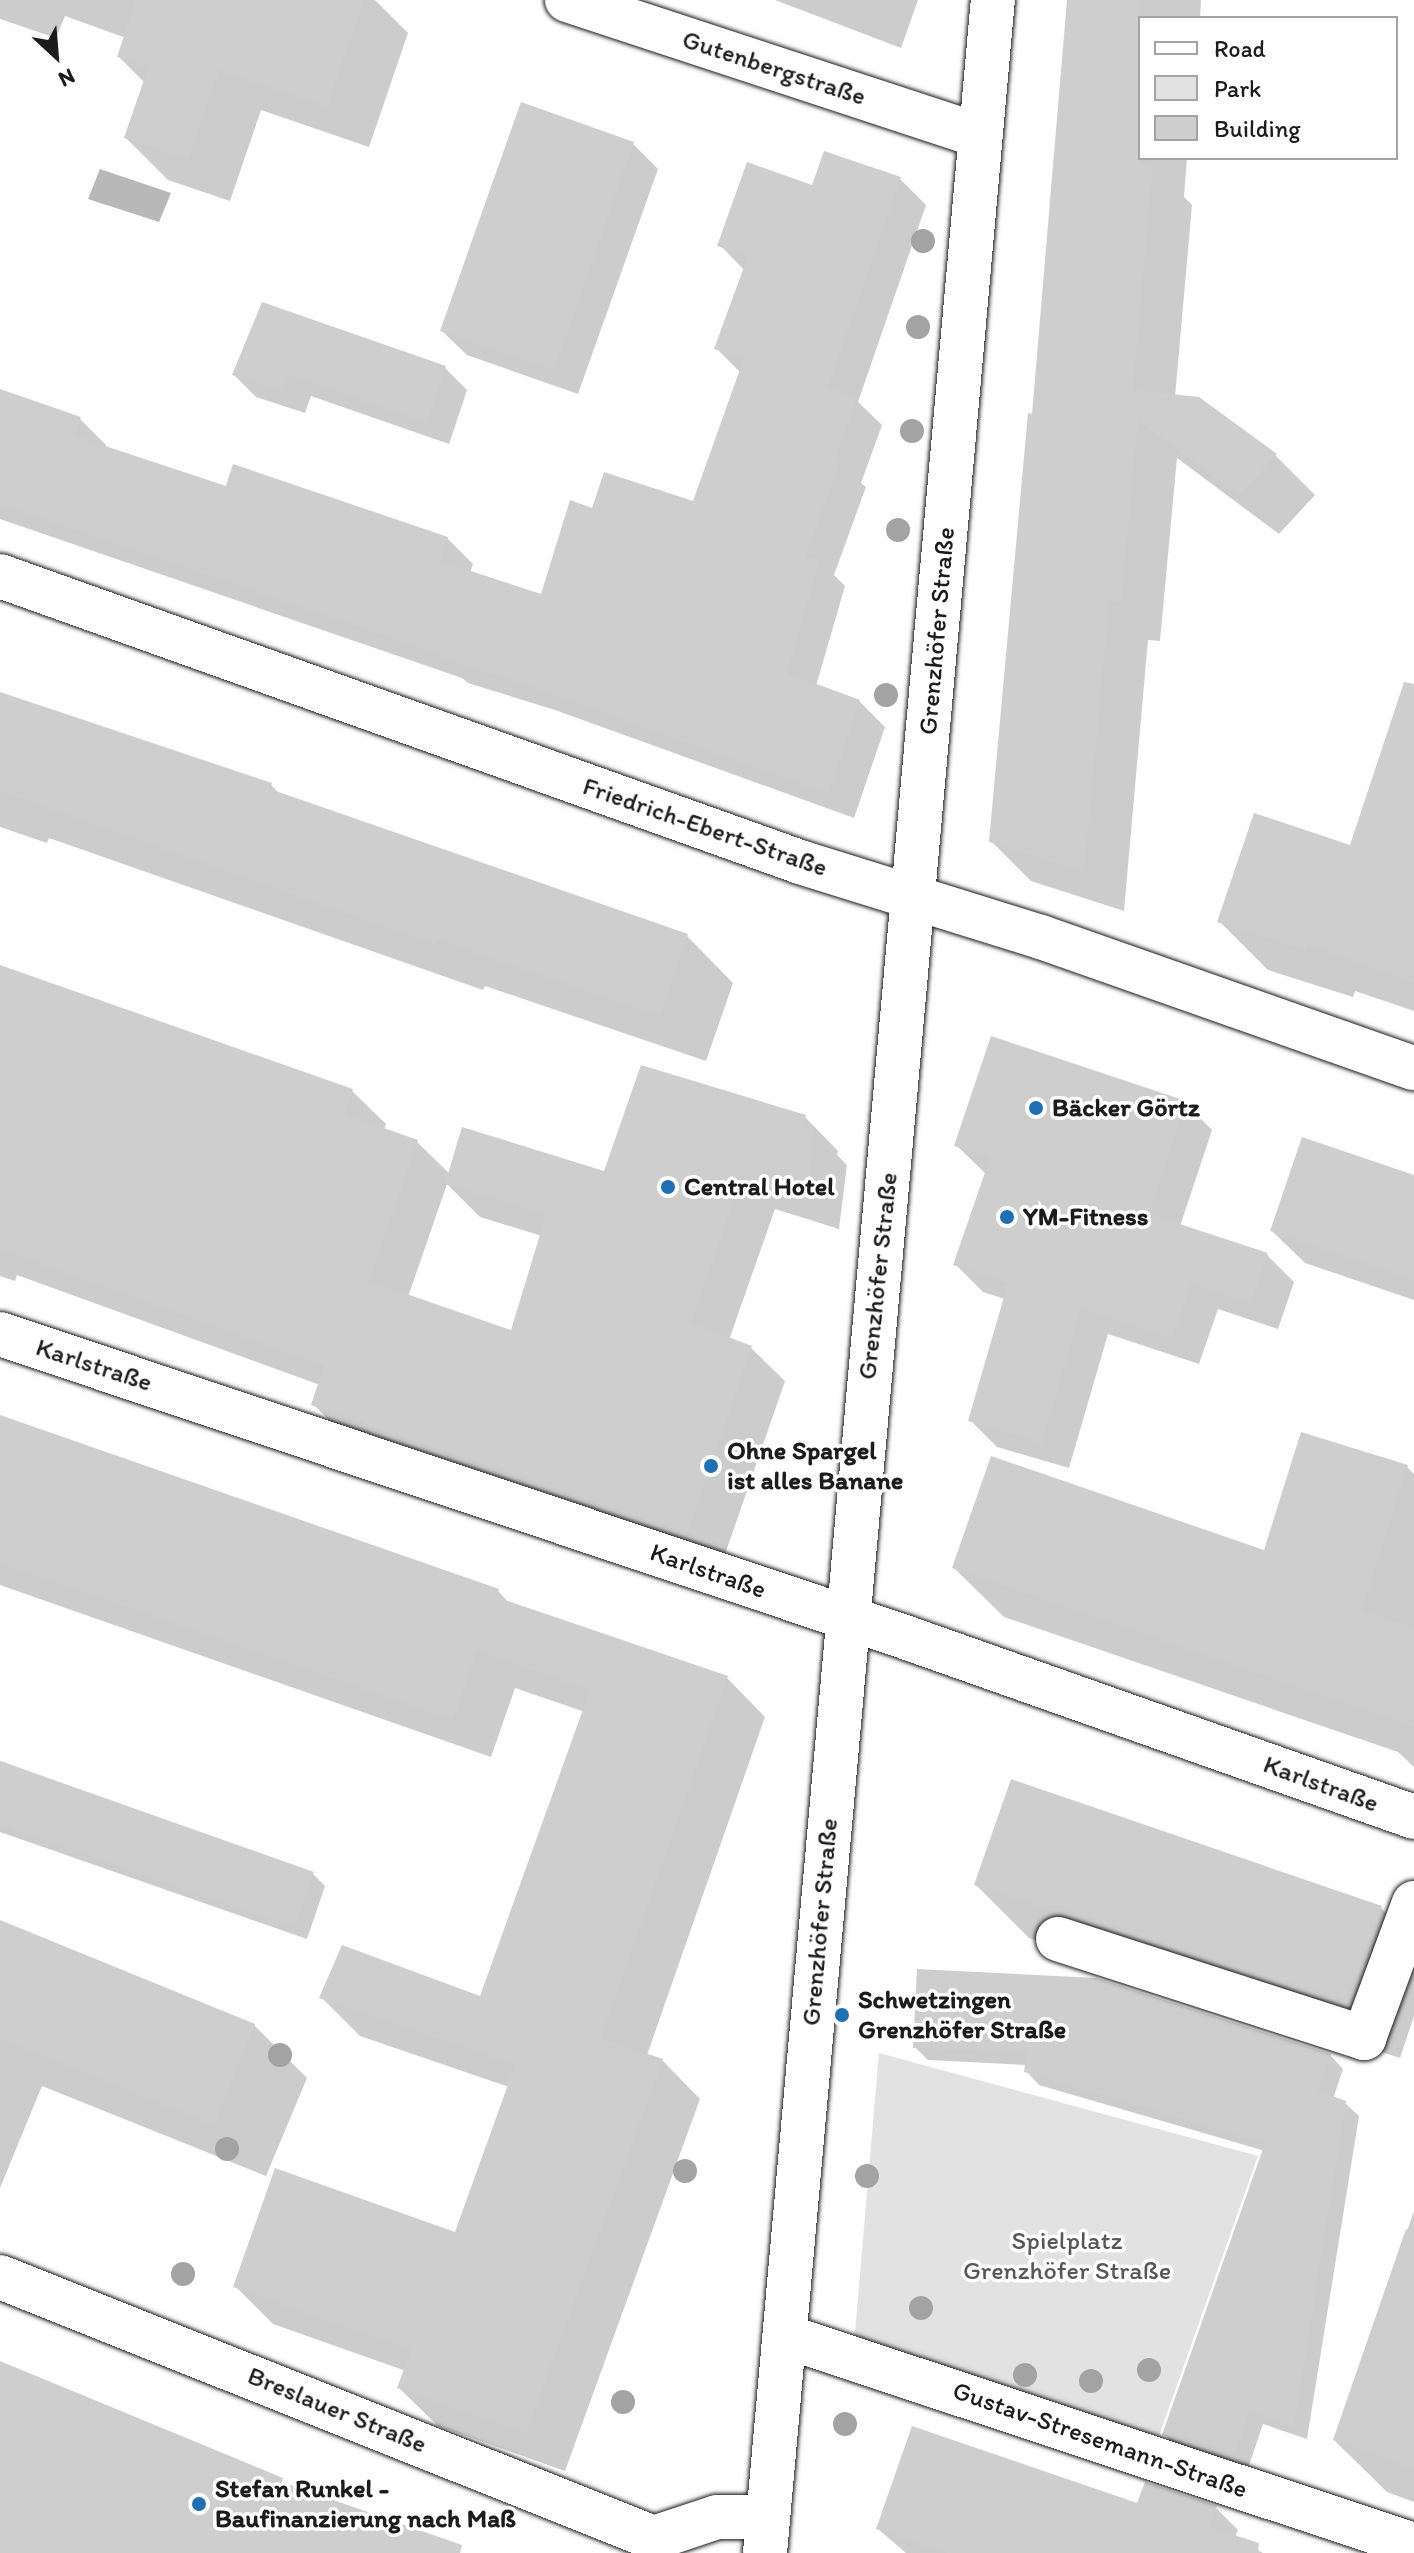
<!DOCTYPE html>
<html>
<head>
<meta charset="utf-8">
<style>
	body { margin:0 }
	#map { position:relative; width:1414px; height:2553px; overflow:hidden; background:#fff; font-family:Itim,sans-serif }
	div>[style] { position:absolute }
	.green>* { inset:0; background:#e2e2e2 }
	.water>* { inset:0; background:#b8b8b8 }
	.shadow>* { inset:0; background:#0003 }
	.building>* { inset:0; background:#cecece }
	.roads { filter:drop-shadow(0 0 2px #1c1c1c) drop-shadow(0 0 2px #1c1c1c) }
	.minor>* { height:44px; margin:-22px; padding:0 22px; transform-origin:22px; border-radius:22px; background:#fff }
	.major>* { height:44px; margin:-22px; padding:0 22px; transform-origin:22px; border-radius:22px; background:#fff }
	.trees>* { width:24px; height:24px; margin:-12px; border-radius:50%; background:#a3a3a3 }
	.dots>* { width:22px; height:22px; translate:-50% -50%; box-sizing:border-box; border:4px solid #fff; border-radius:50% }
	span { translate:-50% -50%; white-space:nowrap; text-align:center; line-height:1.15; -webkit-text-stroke:7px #fff; paint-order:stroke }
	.street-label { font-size:26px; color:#1c1c1c }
	.poi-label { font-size:26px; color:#1c1c1c; font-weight:700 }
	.left { translate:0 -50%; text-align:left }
	.park-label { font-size:26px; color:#575757 }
	.legend { position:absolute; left:1138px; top:16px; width:260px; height:144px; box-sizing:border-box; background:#fff; border:2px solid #a4a4a4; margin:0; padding:10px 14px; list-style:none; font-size:24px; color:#1c1c1c }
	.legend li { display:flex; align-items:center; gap:16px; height:40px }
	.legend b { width:40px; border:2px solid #a4a4a4 }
	.north { position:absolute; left:16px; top:16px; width:80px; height:80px; -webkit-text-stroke:6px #fff; paint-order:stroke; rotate:154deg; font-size:22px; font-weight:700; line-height:32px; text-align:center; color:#1c1c1c }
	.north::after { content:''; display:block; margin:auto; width:28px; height:36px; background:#1c1c1c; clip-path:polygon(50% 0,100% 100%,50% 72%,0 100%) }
</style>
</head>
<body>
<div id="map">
	<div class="green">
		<i style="clip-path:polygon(879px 2053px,1258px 2156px,1159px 2436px,854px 2344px)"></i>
	</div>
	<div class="water">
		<i style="clip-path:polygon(100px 169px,171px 193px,159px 222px,88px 199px)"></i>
	</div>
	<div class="shadow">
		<i style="clip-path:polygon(0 0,375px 0,408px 33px,369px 147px,261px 110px,230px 201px,168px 180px,126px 138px,145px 83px,119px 57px,126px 38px,65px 16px,56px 38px,0 19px)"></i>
		<i style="clip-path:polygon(775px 0,918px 0,901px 48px)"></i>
		<i style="clip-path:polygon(1069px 0,1201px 0,1200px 18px,1140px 18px,1140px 158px,1187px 158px,1184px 197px,1192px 205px,1175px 397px,1198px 399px,1276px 456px,1315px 495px,1279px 534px,1177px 458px,1160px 641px,1148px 640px,1124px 911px,1031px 881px,991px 841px,1034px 416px)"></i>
		<i style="clip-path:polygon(633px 144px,658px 169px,578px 394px,467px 355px,442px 331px)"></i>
		<i style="clip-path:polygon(900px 179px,926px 205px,858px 402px,882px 425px,861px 483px,866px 487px,834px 575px,845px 586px,816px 686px,859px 701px,885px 727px,854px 818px,555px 710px,468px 683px,462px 678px,0 519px,0 391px,80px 419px,106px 445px,105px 448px,227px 488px,447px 538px,473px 564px,470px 573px,542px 597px,593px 510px,694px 504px,741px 373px,717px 349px,745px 271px,720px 245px,813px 187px)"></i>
		<i style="clip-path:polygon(445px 368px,467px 390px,449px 444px,311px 396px,305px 413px,256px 397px,234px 375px)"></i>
		<i style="clip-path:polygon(0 694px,271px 785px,281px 795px,687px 936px,733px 983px,706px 1061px,485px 986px,483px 990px,49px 838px,47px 843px,0 827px)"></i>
		<i style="clip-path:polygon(1414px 747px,1414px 1011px,1355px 991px,1353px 997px,1268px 970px,1219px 921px,1352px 847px)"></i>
		<i style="clip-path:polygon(evenodd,0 969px,352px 1091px,386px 1124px,384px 1130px,417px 1142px,450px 1174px,605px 1174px,805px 1117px,838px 1151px,837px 1155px,847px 1165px,839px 1229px,775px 1209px,729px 1340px,751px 1348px,785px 1381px,721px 1566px,347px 1438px,313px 1404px,320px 1385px,17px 1275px,15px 1281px,0 1276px,0 969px,447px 1184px,480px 1217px,542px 1236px,513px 1333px,408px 1297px,447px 1184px)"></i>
		<i style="clip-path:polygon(1185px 1103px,1212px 1130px,1180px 1226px,1267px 1255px,1294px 1282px,1278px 1329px,1218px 1309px,1199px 1364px,1108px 1334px,1069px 1468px,997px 1447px,970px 1420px,1005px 1299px,983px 1292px,956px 1265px,986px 1174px,956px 1145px)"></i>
		<i style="clip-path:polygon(1414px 1178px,1414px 1300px,1305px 1263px,1272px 1231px)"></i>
		<i style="clip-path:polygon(0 1418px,498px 1591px,510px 1604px,727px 1678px,765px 1717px,647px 2055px,662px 2060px,700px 2099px,565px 2471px,438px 2426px,399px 2388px,406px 2371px,273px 2324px,235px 2286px,457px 2235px,509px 2087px,360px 2036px,322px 1998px,481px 1998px,585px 1712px,515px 1688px,491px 1757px,0 1585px)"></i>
		<i style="clip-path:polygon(1407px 1467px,1414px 1474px,1414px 1767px,1398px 1752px,1004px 1617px,954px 1568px,1265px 1553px)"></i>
		<i style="clip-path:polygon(0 1761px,313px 1874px,325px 1886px,307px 1939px,0 1832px)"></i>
		<i style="clip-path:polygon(976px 1885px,1380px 1907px,1414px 1941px,1414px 2016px,1400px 2058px,1029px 1938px)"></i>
		<i style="clip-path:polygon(0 1922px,254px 2025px,307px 2078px,266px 2176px,42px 2086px,0 2188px)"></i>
		<i style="clip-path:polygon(915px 2047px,1330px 2055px,1343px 2069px,1333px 2099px,1345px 2103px,1359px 2116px,1307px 2439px,1263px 2424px,1247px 2471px,1177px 2448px,1164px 2434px,1265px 2151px,1039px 2085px,1026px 2071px,1026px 2065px,928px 2060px)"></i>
		<i style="clip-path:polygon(1414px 2211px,1414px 2502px,1387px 2492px,1334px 2440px)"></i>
		<i style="clip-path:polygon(1139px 2505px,1216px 2508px,1238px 2530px,1235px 2538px,1263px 2553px,906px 2553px,878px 2529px)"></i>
	</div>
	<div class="building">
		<i style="clip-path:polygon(136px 0,364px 0,327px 107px,219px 70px,188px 160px,124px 138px,148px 68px,117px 57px)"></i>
		<i style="clip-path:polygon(1067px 0,1140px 0,1140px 162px,1153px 163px,1133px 390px,1199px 397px,1277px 454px,1238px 496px,1138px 420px,1121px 603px,1109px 602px,1084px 872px,989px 842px,1028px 413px,1032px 414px)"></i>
		<i style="clip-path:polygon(521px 102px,634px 142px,554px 371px,440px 331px)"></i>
		<i style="clip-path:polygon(824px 151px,901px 177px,828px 388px,857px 398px,836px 457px,841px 460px,805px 558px,820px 558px,787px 673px,860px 700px,828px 794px,527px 685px,440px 658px,441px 655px,0 504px,0 389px,81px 417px,75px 436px,226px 486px,233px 464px,448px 537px,440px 561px,541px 594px,570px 500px,592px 508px,604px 472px,693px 501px,744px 358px,714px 349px,748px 256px,717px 246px,747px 162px,812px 185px)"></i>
		<i style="clip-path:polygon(262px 302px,446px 366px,427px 423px,289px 375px,283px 392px,232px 375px)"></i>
		<i style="clip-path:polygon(1404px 682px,1414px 684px,1414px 983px,1307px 944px,1305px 950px,1217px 922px,1254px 813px,1350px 845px)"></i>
		<i style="clip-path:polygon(0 692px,272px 783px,270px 789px,688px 934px,660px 1016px,438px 940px,436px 945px,0 791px)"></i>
		<i style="clip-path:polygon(0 965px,353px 1089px,344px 1114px,418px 1140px,369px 1281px,511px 1330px,546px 1215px,445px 1184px,462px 1127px,604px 1171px,641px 1065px,806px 1115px,803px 1126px,814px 1129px,806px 1197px,742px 1177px,691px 1323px,752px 1346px,687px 1534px,311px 1405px,324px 1366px,0 1249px)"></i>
		<i style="clip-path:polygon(991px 1036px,1186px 1101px,1149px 1214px,1268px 1253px,1251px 1303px,1191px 1284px,1172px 1338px,1081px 1308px,1042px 1443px,968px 1421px,1008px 1283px,953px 1265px,990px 1158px,954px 1146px)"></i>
		<i style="clip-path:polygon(1302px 1137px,1414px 1175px,1414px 1280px,1270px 1231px)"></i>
		<i style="clip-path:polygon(0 1415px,499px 1589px,496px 1597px,728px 1676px,601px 2038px,663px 2059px,526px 2434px,397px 2388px,411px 2350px,233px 2287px,275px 2168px,455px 2232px,515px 2065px,319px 1998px,342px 1945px,480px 1996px,590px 1690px,477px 1651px,453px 1720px,0 1563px)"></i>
		<i style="clip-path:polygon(1301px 1432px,1408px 1465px,1362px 1610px,1414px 1628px,1414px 1727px,952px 1568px,991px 1456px,1264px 1550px)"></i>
		<i style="clip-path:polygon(0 1761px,314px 1872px,294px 1928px,0 1825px)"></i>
		<i style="clip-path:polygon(1011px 1779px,1382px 1906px,1347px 2006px,974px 1885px)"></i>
		<i style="clip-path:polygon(0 1920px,255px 2024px,214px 2125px,0 2039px)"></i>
		<i style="clip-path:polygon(917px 1969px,1096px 1978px,1331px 2054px,1318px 2091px,1346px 2101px,1294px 2427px,1250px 2411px,1233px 2459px,1162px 2435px,1265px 2143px,1024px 2072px,1026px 2053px,913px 2048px)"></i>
		<i style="clip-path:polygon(1406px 2229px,1414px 2231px,1414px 2469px,1333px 2440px)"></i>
		<i style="clip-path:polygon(0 2361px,283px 2478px,282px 2482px,462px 2545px,460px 2553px,0 2553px)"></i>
		<i style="clip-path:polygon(912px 2426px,1137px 2503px,1145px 2482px,1217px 2506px,1209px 2527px,1259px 2543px,1258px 2553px,947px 2553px,876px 2529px)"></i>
	</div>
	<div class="roads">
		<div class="minor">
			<i style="left:567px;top:0;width:435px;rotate:18.2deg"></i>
			<i style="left:0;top:1334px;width:948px;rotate:18.51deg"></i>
			<i style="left:899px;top:1635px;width:546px;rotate:19.46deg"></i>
			<i style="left:1058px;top:1939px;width:322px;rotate:17.9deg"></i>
			<i style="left:1364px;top:2038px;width:144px;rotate:-69.7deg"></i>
			<i style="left:0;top:2277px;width:704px;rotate:21.76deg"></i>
			<i style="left:654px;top:2538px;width:66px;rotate:-18.4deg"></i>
			<i style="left:717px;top:2517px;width:51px"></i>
			<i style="left:785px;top:2336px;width:663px;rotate:18.38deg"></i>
			<i style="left:765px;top:2553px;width:2563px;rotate:-84.9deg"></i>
		</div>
		<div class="major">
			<i style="left:0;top:576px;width:850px;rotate:19.67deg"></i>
			<i style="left:800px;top:862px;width:252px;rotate:17.3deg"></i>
			<i style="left:1041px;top:937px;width:395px;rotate:19.4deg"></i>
		</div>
	</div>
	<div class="trees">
		<i style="left:923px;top:241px"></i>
		<i style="left:918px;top:327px"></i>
		<i style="left:912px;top:431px"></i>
		<i style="left:898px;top:530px"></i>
		<i style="left:886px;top:695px"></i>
		<i style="left:280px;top:2055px"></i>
		<i style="left:227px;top:2149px"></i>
		<i style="left:685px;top:2171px"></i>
		<i style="left:867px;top:2176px"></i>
		<i style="left:183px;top:2274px"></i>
		<i style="left:921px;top:2308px"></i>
		<i style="left:1149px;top:2370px"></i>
		<i style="left:1025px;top:2375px"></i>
		<i style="left:1091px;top:2381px"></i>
		<i style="left:623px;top:2402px"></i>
		<i style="left:845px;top:2424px"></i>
	</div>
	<div class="dots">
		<i style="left:1036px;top:1108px;background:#1f6fb2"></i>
		<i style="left:668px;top:1187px;background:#1f6fb2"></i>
		<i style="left:1007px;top:1217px;background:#1f6fb2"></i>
		<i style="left:711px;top:1466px;background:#1f6fb2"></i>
		<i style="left:842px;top:2015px;background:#1f6fb2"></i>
		<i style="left:199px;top:2504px;background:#1f6fb2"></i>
	</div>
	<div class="street-label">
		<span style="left:774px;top:68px;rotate:18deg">Gutenbergstraße</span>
		<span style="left:937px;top:631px;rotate:-85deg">Grenzhöfer Straße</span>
		<span style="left:705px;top:827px;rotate:19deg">Friedrich-Ebert-Straße</span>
		<span style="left:878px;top:1276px;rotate:-84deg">Grenzhöfer Straße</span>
		<span style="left:94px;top:1365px;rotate:18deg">Karlstraße</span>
		<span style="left:708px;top:1571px;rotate:19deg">Karlstraße</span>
		<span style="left:1321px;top:1784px;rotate:20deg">Karlstraße</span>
		<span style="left:820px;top:1922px;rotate:-85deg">Grenzhöfer Straße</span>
		<span style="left:337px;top:2410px;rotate:22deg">Breslauer Straße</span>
		<span style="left:1100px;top:2440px;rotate:19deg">Gustav-Stresemann-Straße</span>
	</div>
	<div class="poi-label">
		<span class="left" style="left:1052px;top:1108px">Bäcker Görtz</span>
		<span class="left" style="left:684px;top:1187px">Central Hotel</span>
		<span class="left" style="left:1023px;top:1217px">YM-Fitness</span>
		<span class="left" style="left:727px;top:1466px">Ohne Spargel<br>ist alles Banane</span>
		<span class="left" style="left:858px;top:2015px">Schwetzingen<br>Grenzhöfer Straße</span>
		<span class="left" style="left:215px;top:2504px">Stefan Runkel -<br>Baufinanzierung nach Maß</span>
	</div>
	<div class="park-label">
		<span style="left:1067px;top:2256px">Spielplatz<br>Grenzhöfer Straße</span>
	</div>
	<ul class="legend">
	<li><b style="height:10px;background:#fff"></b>Road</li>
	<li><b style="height:22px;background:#e2e2e2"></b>Park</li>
	<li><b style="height:22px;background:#cecece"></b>Building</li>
	</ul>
	<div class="north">N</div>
</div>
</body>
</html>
